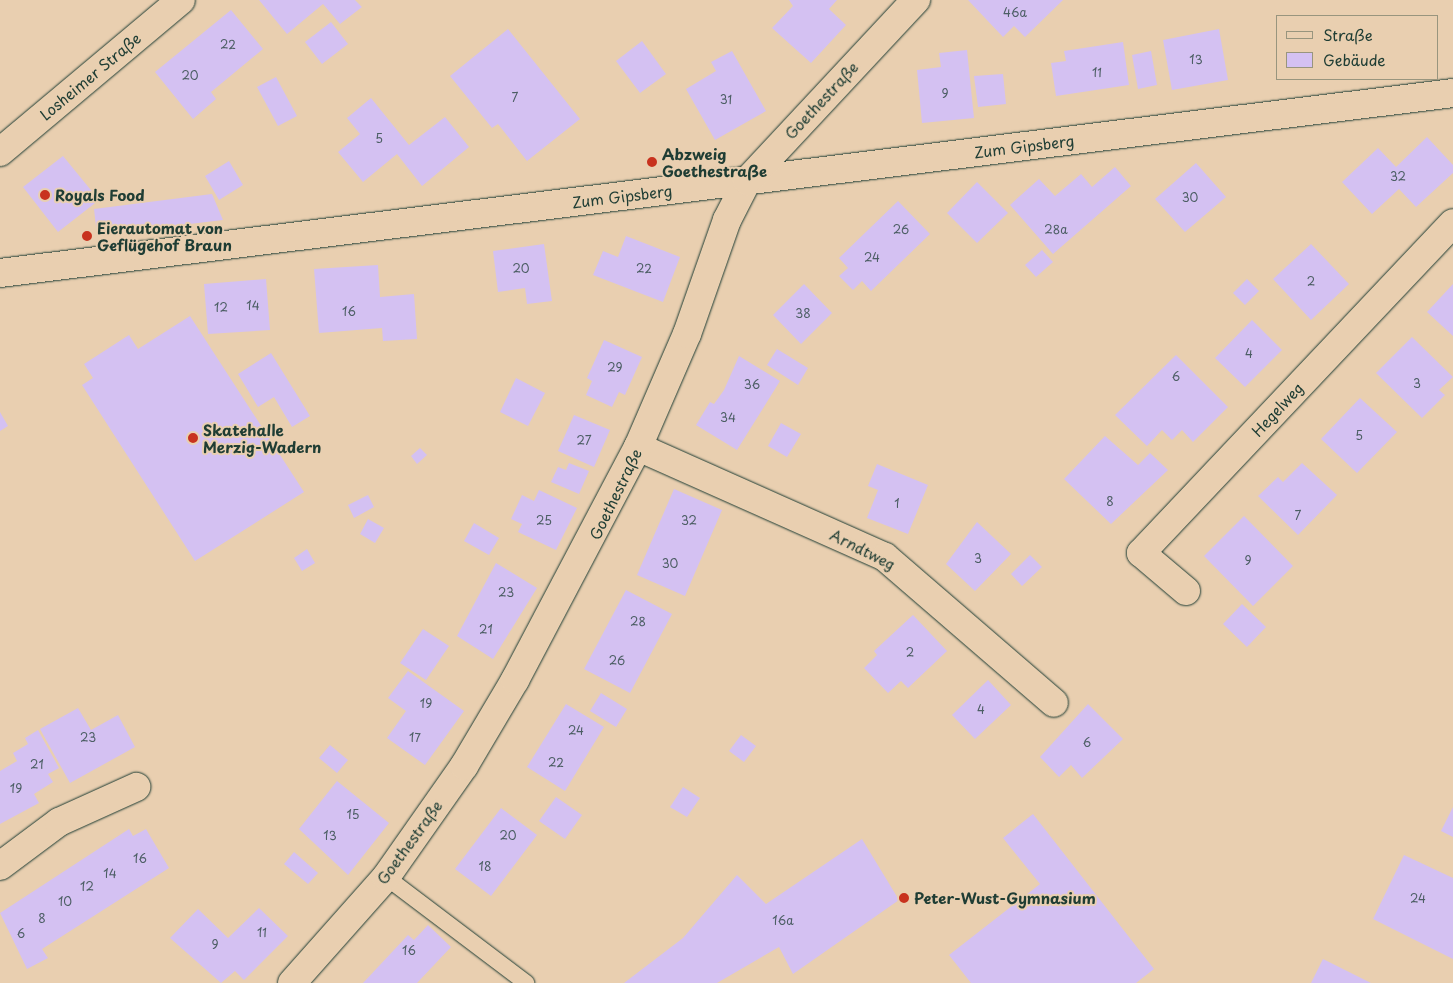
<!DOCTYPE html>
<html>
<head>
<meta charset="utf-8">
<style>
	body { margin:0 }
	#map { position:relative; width:1453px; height:983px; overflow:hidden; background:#e9cfb0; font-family:"Playpen Sans",sans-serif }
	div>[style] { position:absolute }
	.building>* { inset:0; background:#d4c1f2 }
	.roads { filter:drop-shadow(0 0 1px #1f3d34) drop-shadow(0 0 1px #1f3d34) }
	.lane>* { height:16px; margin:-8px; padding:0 8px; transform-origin:8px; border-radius:8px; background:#e9cfb0 }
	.street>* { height:28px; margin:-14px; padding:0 14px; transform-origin:14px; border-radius:14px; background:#e9cfb0 }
	.secondary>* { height:28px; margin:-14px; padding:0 14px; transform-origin:14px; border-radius:14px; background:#e9cfb0 }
	.dots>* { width:14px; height:14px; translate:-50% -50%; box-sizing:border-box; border:2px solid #e9cfb0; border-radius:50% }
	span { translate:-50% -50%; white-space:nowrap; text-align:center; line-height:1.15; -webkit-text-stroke:4px #e9cfb0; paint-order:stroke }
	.number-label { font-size:12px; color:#4c5e64 }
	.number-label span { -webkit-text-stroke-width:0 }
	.street-label { font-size:15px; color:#1f3d34 }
	.poi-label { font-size:15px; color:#1f3d34; font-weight:700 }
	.left { translate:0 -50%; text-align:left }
	.legend { position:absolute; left:1276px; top:15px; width:162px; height:65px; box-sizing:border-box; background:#e9cfb0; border:1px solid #98957e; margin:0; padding:6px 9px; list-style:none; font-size:15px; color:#1f3d34 }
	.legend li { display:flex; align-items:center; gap:10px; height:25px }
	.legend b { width:25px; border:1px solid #98957e }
</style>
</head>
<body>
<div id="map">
	<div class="building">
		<i style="clip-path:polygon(259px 0,355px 0,362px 7px,340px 24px,323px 4px,287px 34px)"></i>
		<i style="clip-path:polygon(789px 0,837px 0,829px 9px,846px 25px,811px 63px,772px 28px,793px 6px)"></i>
		<i style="clip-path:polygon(968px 0,1063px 0,1025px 37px,1014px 26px,1003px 37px)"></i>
		<i style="clip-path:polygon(231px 10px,263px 49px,211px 92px,216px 99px,193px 119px,155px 72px)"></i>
		<i style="clip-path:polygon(331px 22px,348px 44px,322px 64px,305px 42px)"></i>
		<i style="clip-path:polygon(508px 29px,580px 119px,527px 161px,498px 124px,492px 128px,450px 76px)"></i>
		<i style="clip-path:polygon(1219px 29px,1228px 80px,1172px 90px,1163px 40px)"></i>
		<i style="clip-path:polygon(642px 41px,666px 74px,640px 93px,616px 61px)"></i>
		<i style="clip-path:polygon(1123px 42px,1129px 85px,1056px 96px,1051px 63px,1066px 61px,1064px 51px)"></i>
		<i style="clip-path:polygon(967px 50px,974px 118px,922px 123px,917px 70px,941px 67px,939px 53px)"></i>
		<i style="clip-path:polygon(732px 51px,766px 111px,715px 140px,686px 89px,716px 71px,711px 62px)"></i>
		<i style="clip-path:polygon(1151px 51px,1157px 85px,1138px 89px,1132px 55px)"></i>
		<i style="clip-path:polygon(1003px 74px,1006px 104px,978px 107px,974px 76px)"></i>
		<i style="clip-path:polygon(276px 77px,297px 116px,278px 126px,257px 87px)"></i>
		<i style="clip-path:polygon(371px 98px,409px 145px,445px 117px,469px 147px,422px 186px,397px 154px,363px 182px,338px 152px,360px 134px,347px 118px)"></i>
		<i style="clip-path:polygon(1427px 137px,1453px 165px,1453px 173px,1416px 207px,1399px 189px,1372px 214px,1342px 182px,1378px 148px,1396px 167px)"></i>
		<i style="clip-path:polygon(63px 156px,99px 200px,58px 232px,23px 187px)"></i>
		<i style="clip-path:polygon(229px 161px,243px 185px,219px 200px,205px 176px)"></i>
		<i style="clip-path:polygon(1196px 163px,1226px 197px,1185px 232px,1155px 199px)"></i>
		<i style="clip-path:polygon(1115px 167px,1131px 186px,1053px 254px,1010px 205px,1039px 179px,1055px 196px,1081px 174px,1092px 187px)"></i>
		<i style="clip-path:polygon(977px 182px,1008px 213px,977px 243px,947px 213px)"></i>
		<i style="clip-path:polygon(212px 194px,223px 220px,97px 235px,94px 209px)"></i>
		<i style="clip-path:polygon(898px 201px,930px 234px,871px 291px,862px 281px,853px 290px,839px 276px,848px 268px,839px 258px)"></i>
		<i style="clip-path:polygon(626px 236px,680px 257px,663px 302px,593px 275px,603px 251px,618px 257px)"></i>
		<i style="clip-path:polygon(544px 244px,552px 301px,527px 304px,525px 288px,498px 292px,493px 251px)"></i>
		<i style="clip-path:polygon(1311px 244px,1349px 284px,1311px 320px,1273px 279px)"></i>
		<i style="clip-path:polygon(1042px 250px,1053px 262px,1036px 277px,1025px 265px)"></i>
		<i style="clip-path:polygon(378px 265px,380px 297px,414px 294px,417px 339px,383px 341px,382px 328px,319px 333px,314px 269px)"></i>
		<i style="clip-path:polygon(266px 279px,270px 330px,208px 334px,204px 284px)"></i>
		<i style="clip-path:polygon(1247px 279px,1259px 291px,1245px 305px,1233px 293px)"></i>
		<i style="clip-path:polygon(804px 284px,832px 313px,801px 344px,773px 315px)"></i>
		<i style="clip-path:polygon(1453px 284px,1453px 336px,1427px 312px)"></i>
		<i style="clip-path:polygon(190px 316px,304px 492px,195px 561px,82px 385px,93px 378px,84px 364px,129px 335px,138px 349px)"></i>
		<i style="clip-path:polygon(1252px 320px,1282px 350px,1245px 387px,1215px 358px)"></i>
		<i style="clip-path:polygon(1412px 337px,1453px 377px,1439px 390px,1445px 395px,1422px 418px,1376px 373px)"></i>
		<i style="clip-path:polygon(604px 340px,642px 357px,625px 395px,619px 392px,612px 407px,586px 395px,592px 381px,587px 378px)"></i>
		<i style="clip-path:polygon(777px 349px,808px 368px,798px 385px,767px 365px)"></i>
		<i style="clip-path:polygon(271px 353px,310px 416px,292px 427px,274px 397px,258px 407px,238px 374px)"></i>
		<i style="clip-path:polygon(1176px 355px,1228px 407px,1193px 442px,1182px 430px,1172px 440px,1162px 430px,1147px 446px,1115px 415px)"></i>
		<i style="clip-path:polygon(739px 356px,780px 381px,737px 450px,696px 425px,710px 402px,714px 404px,724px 390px)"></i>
		<i style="clip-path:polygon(516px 378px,545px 393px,528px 426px,500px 412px)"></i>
		<i style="clip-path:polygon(1360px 398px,1397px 432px,1357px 473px,1321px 439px)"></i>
		<i style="clip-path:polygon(0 412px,8px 426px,0 431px)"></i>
		<i style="clip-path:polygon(574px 415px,610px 430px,594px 467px,558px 451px)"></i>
		<i style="clip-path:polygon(781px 423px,801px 434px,787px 457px,768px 446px)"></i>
		<i style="clip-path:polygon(1105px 436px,1138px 465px,1150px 453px,1168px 470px,1111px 524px,1064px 479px)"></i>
		<i style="clip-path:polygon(420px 448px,427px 455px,417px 464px,411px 456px)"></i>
		<i style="clip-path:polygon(569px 463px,589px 471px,579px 494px,551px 482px,558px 467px,566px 470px)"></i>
		<i style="clip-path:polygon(1302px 463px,1337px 495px,1298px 535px,1258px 496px,1278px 477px,1283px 482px)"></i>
		<i style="clip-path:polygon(877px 464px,928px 485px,908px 534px,867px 518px,878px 490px,868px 486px)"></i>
		<i style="clip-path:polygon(674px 489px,722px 510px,685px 596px,637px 575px)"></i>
		<i style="clip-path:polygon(539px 490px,577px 508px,556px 550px,518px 532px,522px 524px,511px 519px,522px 495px,534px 501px)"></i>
		<i style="clip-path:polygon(368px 495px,374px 507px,354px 518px,348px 505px)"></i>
		<i style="clip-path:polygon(1244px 516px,1293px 566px,1253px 606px,1204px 556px)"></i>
		<i style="clip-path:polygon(368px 519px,384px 528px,375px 543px,360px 534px)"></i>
		<i style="clip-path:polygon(977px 522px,1011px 554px,975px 591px,946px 564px)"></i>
		<i style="clip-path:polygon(474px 523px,499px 538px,489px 555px,464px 541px)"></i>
		<i style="clip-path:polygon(307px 549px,315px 563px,302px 571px,294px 558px)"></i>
		<i style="clip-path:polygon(1030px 555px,1042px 567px,1022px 586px,1011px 574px)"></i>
		<i style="clip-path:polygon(496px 563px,537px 588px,493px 659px,457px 636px)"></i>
		<i style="clip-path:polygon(626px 590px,672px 614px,630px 693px,584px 669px)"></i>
		<i style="clip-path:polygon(1242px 604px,1266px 627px,1247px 647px,1223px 624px)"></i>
		<i style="clip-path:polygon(913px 615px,947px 651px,908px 688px,901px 681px,888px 693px,864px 668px,877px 655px,874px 651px)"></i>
		<i style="clip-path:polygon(423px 629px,449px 646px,426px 680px,400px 663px)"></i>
		<i style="clip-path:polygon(408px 671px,464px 711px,425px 765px,387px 738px,406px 711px,388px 698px)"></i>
		<i style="clip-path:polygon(988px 680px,1011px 705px,975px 739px,952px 715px)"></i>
		<i style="clip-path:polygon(601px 693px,627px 709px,616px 727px,590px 711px)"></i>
		<i style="clip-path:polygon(566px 704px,604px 727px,565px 791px,527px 767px)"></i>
		<i style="clip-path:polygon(1088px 704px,1123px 739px,1082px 778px,1071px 765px,1059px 777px,1040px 757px)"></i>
		<i style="clip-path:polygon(78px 708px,91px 730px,118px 715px,135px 747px,70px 783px,40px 729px)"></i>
		<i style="clip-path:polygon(38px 730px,59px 768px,48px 774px,53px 782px,34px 794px,39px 803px,0 824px,0 771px,17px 761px,13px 753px,28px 744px,25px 738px)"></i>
		<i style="clip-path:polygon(741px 735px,756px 746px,744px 762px,729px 751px)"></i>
		<i style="clip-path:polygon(330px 745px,348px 760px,337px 773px,319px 758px)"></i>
		<i style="clip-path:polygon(337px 781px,389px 823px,348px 875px,299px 829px)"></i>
		<i style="clip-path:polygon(683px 787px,700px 798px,687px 817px,670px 807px)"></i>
		<i style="clip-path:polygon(556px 797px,582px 815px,565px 839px,539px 821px)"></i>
		<i style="clip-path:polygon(1453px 807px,1453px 837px,1441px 831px)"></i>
		<i style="clip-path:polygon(501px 808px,537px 835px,491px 896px,455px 869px)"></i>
		<i style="clip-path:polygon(1033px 814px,1154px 969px,1136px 983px,971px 983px,949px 955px,1040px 884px,1003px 838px)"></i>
		<i style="clip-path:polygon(129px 829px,133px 836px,146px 829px,169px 868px,42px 949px,48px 958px,27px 969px,0 913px)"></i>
		<i style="clip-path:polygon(862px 839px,899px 900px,793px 974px,779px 947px,717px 983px,624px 983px,683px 938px,737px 875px,766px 904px)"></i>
		<i style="clip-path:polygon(294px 852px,318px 873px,308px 884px,284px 864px)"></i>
		<i style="clip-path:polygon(1404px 855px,1453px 878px,1453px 959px,1373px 919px)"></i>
		<i style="clip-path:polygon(259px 908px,288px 936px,244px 980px,235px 971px,221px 983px,170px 938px,198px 909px,228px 938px)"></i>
		<i style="clip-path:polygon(428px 925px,451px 947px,417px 983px,363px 983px,408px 935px,414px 940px)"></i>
		<i style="clip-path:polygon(1323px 959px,1371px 983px,1311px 983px)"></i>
	</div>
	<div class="roads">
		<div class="lane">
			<i style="left:386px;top:877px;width:176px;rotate:37.1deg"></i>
		</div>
		<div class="street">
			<i style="left:0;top:273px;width:1464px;rotate:-7.06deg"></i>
			<i style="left:638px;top:447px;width:270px;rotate:24deg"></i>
			<i style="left:885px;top:557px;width:223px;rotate:40.8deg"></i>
			<i style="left:1186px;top:591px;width:59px;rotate:-139.8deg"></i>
			<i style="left:1141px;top:553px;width:454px;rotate:-46.6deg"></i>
			<i style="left:0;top:866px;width:74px;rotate:-36.7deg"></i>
			<i style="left:59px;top:822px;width:85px;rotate:-24.4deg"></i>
			<i style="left:292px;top:983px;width:142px;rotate:-48.4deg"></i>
			<i style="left:386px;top:877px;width:136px;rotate:-54.9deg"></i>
			<i style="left:464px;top:766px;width:100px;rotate:-59.3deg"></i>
			<i style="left:515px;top:680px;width:263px;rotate:-62.2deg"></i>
			<i style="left:638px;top:447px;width:123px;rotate:-66.6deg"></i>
			<i style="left:687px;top:334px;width:121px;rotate:-70.7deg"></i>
			<i style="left:727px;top:220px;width:44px;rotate:-62.9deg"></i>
			<i style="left:747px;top:181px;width:248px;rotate:-47deg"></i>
		</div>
		<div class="secondary">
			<i style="left:0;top:152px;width:236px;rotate:-40deg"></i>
		</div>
	</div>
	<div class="dots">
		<i style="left:652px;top:162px;background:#c8321e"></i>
		<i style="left:45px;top:195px;background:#c8321e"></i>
		<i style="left:87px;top:236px;background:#c8321e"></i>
		<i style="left:193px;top:438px;background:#c8321e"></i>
		<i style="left:904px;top:898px;background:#c8321e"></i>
	</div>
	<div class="number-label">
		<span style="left:1015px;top:13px">46a</span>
		<span style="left:228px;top:45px">22</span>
		<span style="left:1196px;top:60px">13</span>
		<span style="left:1097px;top:73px">11</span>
		<span style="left:190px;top:76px">20</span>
		<span style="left:945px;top:94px">9</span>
		<span style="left:515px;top:98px">7</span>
		<span style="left:726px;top:100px">31</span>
		<span style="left:379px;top:139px">5</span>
		<span style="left:1398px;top:177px">32</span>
		<span style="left:1190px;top:198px">30</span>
		<span style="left:901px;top:230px">26</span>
		<span style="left:1056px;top:230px">28a</span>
		<span style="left:872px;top:258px">24</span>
		<span style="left:521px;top:269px">20</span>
		<span style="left:644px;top:269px">22</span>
		<span style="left:1311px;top:282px">2</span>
		<span style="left:253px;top:306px">14</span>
		<span style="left:221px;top:308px">12</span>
		<span style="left:349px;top:312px">16</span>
		<span style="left:803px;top:314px">38</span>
		<span style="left:1249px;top:354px">4</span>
		<span style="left:615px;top:368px">29</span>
		<span style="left:1176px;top:377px">6</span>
		<span style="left:1417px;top:384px">3</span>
		<span style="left:752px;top:385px">36</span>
		<span style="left:728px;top:418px">34</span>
		<span style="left:1359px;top:436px">5</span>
		<span style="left:584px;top:441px">27</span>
		<span style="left:1110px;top:502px">8</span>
		<span style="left:897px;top:504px">1</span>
		<span style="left:1298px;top:516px">7</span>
		<span style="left:544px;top:521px">25</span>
		<span style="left:689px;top:521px">32</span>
		<span style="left:978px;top:559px">3</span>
		<span style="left:1248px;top:561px">9</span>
		<span style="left:670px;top:564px">30</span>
		<span style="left:506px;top:593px">23</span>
		<span style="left:638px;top:622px">28</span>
		<span style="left:486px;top:630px">21</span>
		<span style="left:910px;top:653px">2</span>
		<span style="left:617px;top:661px">26</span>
		<span style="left:426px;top:704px">19</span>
		<span style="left:981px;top:710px">4</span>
		<span style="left:576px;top:731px">24</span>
		<span style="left:88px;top:738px">23</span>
		<span style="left:415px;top:738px">17</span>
		<span style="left:1087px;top:743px">6</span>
		<span style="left:556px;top:763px">22</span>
		<span style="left:37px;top:765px">21</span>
		<span style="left:16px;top:789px">19</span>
		<span style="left:353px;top:815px">15</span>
		<span style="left:330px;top:836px">13</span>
		<span style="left:508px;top:836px">20</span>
		<span style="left:140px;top:859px">16</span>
		<span style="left:485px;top:867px">18</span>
		<span style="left:110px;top:874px">14</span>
		<span style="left:87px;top:887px">12</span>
		<span style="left:1418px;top:899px">24</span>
		<span style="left:65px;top:902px">10</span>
		<span style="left:42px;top:919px">8</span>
		<span style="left:783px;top:921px">16a</span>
		<span style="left:262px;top:933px">11</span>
		<span style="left:21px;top:934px">6</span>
		<span style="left:215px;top:945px">9</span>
		<span style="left:409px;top:951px">16</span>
	</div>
	<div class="street-label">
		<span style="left:90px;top:76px;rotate:-40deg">Losheimer Straße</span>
		<span style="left:821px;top:100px;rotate:-47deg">Goethestraße</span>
		<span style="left:1024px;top:146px;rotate:-7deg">Zum Gipsberg</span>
		<span style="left:622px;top:196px;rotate:-7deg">Zum Gipsberg</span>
		<span style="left:1277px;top:409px;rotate:-47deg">Hegelweg</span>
		<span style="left:615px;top:494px;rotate:-64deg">Goethestraße</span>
		<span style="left:863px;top:549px;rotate:27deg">Arndtweg</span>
		<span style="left:409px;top:842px;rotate:-54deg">Goethestraße</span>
	</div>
	<div class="poi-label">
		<span class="left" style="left:662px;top:162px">Abzweig<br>Goethestraße</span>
		<span class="left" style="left:55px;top:195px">Royals Food</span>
		<span class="left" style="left:97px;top:236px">Eierautomat von<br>Geflügehof Braun</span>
		<span class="left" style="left:203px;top:438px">Skatehalle<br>Merzig-Wadern</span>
		<span class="left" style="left:914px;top:898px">Peter-Wust-Gymnasium</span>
	</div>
	<ul class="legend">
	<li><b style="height:6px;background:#e9cfb0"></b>Straße</li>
	<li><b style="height:14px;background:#d4c1f2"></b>Gebäude</li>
	</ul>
</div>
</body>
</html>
